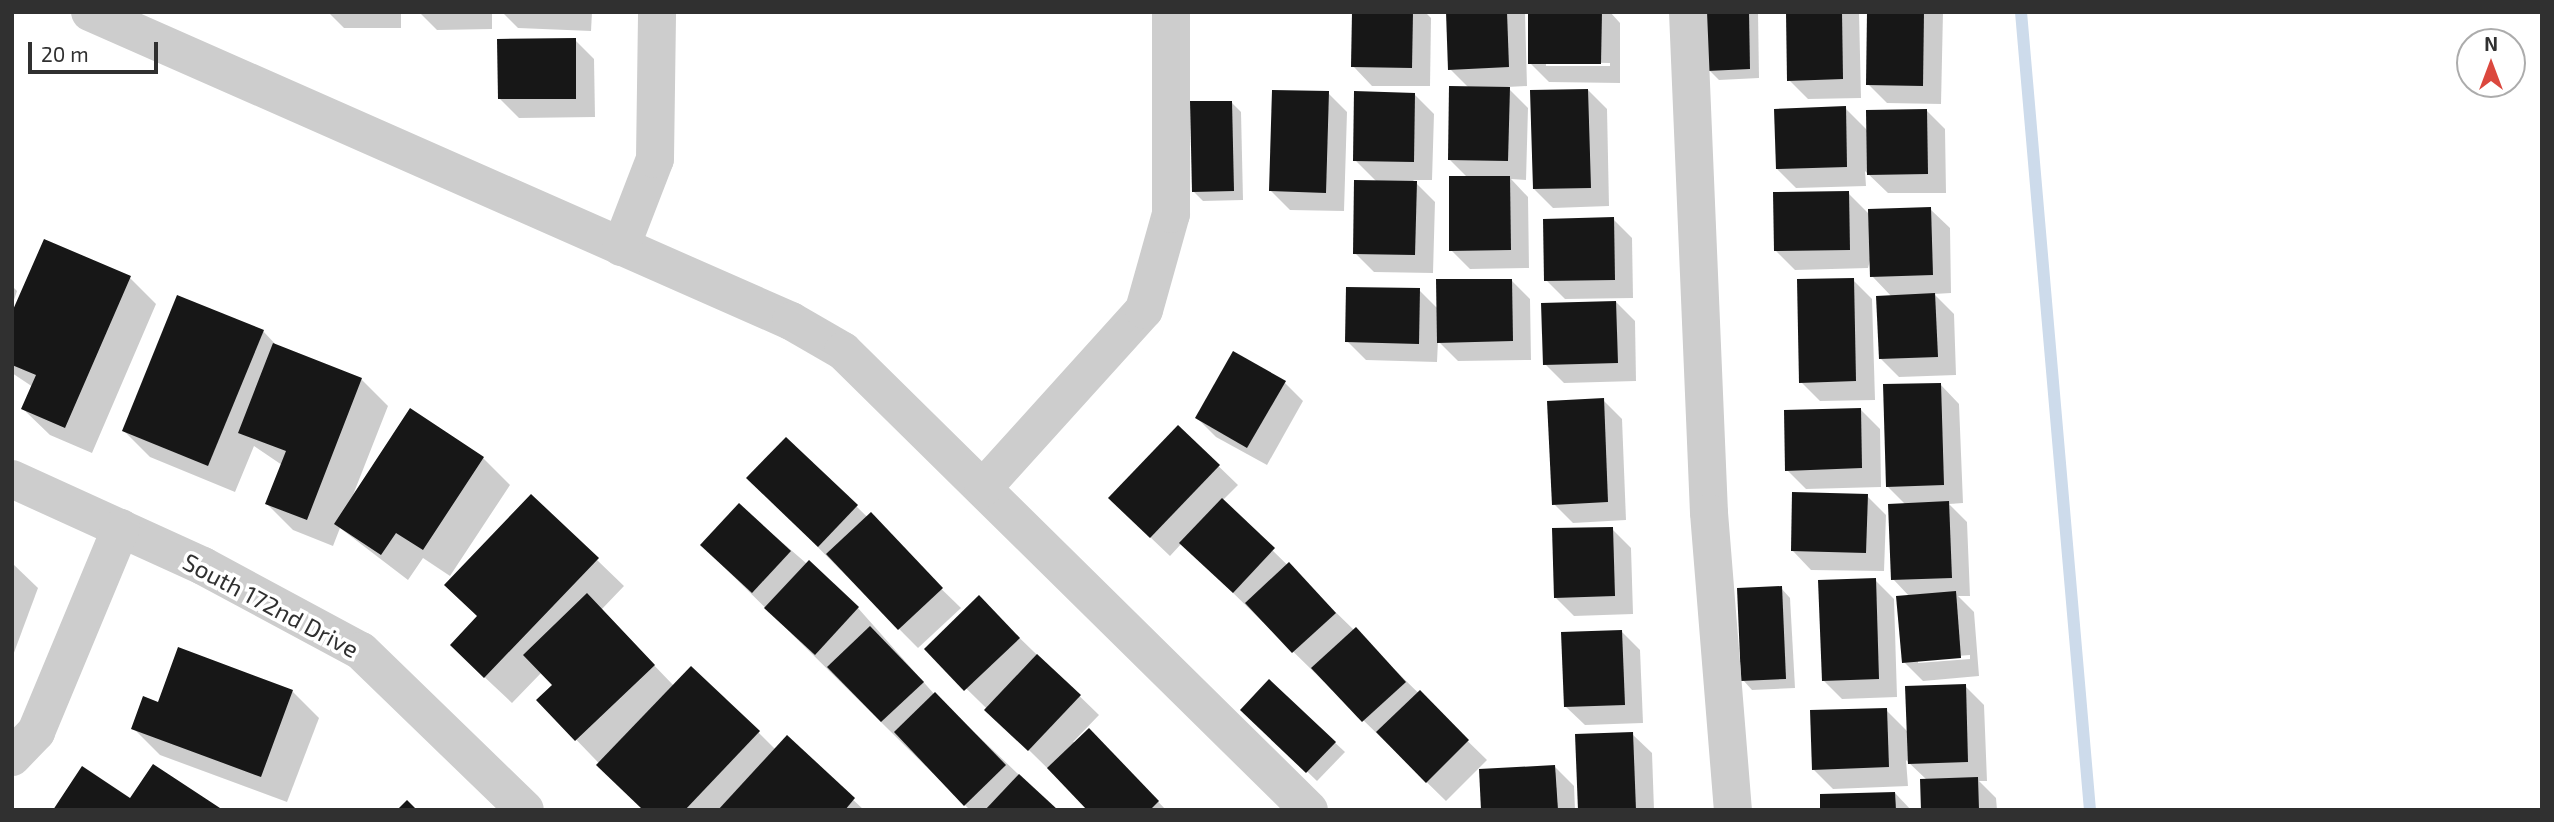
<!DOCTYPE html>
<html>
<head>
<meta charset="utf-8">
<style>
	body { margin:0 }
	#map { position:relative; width:2554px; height:822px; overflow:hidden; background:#fff; font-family:"Exo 2",sans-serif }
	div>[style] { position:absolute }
	.shadow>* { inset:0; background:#0003 }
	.stream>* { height:12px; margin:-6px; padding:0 6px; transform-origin:6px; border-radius:6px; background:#cddbeb }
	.building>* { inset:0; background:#171717 }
	.minor>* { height:38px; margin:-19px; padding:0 19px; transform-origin:19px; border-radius:19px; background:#cdcdcd }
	span { translate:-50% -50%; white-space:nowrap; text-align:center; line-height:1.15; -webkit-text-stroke:7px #fff; paint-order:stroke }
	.street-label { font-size:24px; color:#303030 }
	.frame { position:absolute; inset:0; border:14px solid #303030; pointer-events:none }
	.north { position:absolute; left:2456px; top:28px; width:70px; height:70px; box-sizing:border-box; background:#fff; border:2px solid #acacac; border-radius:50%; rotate:0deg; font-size:19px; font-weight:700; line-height:28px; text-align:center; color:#303030 }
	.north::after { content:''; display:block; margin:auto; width:24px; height:32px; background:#db483e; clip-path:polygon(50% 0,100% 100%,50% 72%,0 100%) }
	.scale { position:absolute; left:28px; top:42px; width:130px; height:32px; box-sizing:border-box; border:4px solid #303030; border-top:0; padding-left:9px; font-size:21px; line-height:24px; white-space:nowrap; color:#303030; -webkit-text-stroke:5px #fff; paint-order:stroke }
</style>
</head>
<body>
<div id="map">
	<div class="shadow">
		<i style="clip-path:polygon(328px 12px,401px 12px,401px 28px,344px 28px)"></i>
		<i style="clip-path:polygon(419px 12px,492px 12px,492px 29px,437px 30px)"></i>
		<i style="clip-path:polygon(502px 12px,592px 12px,591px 31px,518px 28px)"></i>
		<i style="clip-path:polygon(1353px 12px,1425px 12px,1431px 18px,1430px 86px,1372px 86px,1353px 66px)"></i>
		<i style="clip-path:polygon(1448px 12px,1525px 12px,1527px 86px,1507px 87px,1528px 108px,1526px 180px,1511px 179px,1528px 197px,1529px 268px,1470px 269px,1451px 250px,1468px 178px,1449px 159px,1469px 88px,1450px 69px)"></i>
		<i style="clip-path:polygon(evenodd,1530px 12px,1610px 12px,1620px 23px,1620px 83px,1549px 82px,1530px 63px,1530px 12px,1546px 62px,1610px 63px,1610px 66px,1546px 66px,1546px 62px)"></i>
		<i style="clip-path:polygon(1707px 12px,1758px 12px,1759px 78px,1719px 80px,1709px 70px)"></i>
		<i style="clip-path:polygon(1788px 12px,1859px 12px,1861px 98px,1808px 99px,1789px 80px)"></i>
		<i style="clip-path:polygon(1869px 12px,1943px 12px,1941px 104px,1887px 103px,1868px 84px)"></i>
		<i style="clip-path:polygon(575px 40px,594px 59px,595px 117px,519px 118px,500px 99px)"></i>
		<i style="clip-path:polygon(1588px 90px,1607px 109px,1609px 206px,1553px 208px,1534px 189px)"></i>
		<i style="clip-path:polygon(1328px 93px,1347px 112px,1344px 211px,1290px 210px,1271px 191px)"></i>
		<i style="clip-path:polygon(1415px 95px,1434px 114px,1432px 180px,1413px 180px,1435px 202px,1433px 273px,1374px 272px,1355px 253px,1377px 182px,1355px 160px)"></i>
		<i style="clip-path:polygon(1232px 103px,1241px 112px,1243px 200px,1203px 201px,1193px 191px)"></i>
		<i style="clip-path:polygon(1845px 108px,1868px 131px,1926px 110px,1945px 129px,1946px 193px,1888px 193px,1865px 171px,1866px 186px,1796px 188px,1777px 169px)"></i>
		<i style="clip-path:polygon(1848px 193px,1870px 215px,1930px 209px,1950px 228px,1951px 293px,1934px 294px,1954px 314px,1956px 375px,1899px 377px,1880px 358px,1892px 297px,1872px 276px,1871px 256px,1868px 268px,1795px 270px,1776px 251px)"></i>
		<i style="clip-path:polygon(1613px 219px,1632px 238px,1633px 298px,1565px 299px,1546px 280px)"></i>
		<i style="clip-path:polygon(130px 278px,156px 304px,92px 453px,50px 435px,23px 409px,33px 387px,12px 373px,12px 316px)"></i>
		<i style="clip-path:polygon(1511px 280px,1530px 299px,1531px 360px,1458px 361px,1438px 341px,1437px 362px,1366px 360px,1347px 341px,1419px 290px,1438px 309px)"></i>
		<i style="clip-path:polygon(1853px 280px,1872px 299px,1875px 400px,1820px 401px,1801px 382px)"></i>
		<i style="clip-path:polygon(12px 286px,17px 291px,12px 306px)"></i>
		<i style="clip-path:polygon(1616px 302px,1635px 321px,1636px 381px,1564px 383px,1545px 364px)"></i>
		<i style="clip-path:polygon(263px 331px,278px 347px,361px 379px,388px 406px,353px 495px,410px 411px,483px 458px,510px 485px,450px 576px,423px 558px,408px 580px,340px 528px,333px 546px,293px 530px,267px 504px,282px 465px,254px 446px,235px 492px,150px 457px,124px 431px)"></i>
		<i style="clip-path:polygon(1284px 382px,1303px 401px,1267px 465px,1216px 437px,1197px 418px)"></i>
		<i style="clip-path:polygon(evenodd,1940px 384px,1959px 404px,1963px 503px,1949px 504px,1967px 522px,1970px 596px,1958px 596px,1974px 612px,1979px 676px,1923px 681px,1904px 662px,1910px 597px,1893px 579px,1906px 505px,1887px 486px,1940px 384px,1970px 655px,1970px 659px,1918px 663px,1918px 659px,1970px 655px)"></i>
		<i style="clip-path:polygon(1603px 400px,1622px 419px,1626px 520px,1573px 523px,1554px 504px)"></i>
		<i style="clip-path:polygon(1860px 409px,1880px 429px,1881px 487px,1806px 489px,1787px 470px)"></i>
		<i style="clip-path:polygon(1178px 427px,1238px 485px,1222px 501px,1487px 760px,1446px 801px,1182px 543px,1170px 556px,1129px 517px)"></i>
		<i style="clip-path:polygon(787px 439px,961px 608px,918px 648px,768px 497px)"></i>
		<i style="clip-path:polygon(1867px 496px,1886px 515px,1884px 571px,1811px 570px,1792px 550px)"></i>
		<i style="clip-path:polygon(739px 505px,858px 608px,935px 695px,1056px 810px,970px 810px,721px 564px)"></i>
		<i style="clip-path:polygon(1612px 529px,1631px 548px,1633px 614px,1574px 616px,1555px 597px)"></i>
		<i style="clip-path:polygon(597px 560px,624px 586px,601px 610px,674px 686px,758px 732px,776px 750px,787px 738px,864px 810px,644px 810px,538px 700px,554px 685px,542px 672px,512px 703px,478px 671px)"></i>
		<i style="clip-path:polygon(12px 563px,38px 588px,12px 658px)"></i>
		<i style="clip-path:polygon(1875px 580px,1894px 599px,1897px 697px,1842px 699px,1823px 680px)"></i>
		<i style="clip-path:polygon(1781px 588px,1790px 598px,1795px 688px,1752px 690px,1743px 680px)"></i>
		<i style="clip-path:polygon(998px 617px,1099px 715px,1073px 742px,1108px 749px,1166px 810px,1090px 810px,926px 649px)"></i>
		<i style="clip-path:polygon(1621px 631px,1640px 650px,1643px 723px,1585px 725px,1565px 706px)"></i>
		<i style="clip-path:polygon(1269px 681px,1345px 752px,1317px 781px,1243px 710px)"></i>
		<i style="clip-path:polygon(1965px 686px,1984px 705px,1987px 781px,1979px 781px,1996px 798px,1997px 810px,1923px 810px,1927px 780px,1906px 760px,1908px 786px,1833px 789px,1814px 770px,1886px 710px,1908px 732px)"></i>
		<i style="clip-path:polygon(292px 691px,319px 718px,287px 802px,160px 755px,133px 728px)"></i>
		<i style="clip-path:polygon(1632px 734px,1652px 753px,1654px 810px,1580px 810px)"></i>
		<i style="clip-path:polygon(1555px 767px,1574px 786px,1575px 810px,1483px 810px)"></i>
		<i style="clip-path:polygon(1895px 793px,1911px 810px,1822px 810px)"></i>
	</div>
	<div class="stream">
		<i style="left:2021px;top:12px;width:801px;rotate:85.06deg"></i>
	</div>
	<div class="building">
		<i style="clip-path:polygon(1352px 12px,1413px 12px,1412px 68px,1351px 67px)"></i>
		<i style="clip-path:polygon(1446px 12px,1507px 12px,1509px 67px,1448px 70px)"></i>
		<i style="clip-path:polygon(1528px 12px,1602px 12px,1601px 64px,1528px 64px)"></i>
		<i style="clip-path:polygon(1705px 12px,1749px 12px,1750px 69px,1707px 71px)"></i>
		<i style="clip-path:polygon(1786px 12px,1842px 12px,1843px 79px,1787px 81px)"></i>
		<i style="clip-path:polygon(1867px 12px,1924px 12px,1923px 86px,1866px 85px)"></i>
		<i style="clip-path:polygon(576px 38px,576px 99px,498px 99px,497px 39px)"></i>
		<i style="clip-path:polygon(1449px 86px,1510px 87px,1508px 161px,1448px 160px)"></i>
		<i style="clip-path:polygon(1588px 89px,1591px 188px,1533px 189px,1530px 90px)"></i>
		<i style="clip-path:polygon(1272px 90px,1329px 91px,1326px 193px,1269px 191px)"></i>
		<i style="clip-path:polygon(1354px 91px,1415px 93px,1414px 162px,1353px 161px)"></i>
		<i style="clip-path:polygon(1190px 101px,1232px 101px,1234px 191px,1192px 192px)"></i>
		<i style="clip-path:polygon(1846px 106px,1847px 167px,1776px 169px,1774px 109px)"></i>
		<i style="clip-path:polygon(1927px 109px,1928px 174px,1867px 175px,1866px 110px)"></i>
		<i style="clip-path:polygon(1449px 176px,1510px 176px,1511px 250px,1449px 251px)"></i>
		<i style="clip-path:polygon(1354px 180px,1417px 181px,1415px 255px,1353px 254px)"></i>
		<i style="clip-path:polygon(1849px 191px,1850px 250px,1774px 251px,1773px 192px)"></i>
		<i style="clip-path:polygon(1931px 207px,1933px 275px,1870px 277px,1868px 209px)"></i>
		<i style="clip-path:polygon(1614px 217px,1615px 280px,1544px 281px,1543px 219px)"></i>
		<i style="clip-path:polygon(44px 239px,131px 276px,65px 428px,21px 409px,36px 375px,12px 365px,12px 312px)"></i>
		<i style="clip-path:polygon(1854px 278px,1856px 381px,1799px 383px,1797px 279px)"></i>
		<i style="clip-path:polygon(1436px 279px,1512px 279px,1513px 341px,1437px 343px)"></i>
		<i style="clip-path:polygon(1346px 287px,1420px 288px,1419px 344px,1345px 342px)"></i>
		<i style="clip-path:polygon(1935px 293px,1938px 357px,1879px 359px,1876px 296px)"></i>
		<i style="clip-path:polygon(177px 295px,264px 330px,208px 466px,122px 431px)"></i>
		<i style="clip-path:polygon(1616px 301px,1618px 363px,1543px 365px,1541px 303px)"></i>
		<i style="clip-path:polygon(273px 343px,362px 378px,307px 520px,265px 504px,286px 451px,238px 433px)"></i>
		<i style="clip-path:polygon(1233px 351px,1286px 381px,1247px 448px,1195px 418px)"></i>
		<i style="clip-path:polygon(1941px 383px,1944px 485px,1886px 487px,1883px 384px)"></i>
		<i style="clip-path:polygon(1604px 398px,1608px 502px,1552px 505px,1547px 401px)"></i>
		<i style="clip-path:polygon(410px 408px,484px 457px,423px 550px,396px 533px,381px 555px,334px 524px)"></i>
		<i style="clip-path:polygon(1861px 408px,1862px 468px,1785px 471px,1784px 410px)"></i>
		<i style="clip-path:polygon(1178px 425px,1220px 465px,1150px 538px,1108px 498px)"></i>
		<i style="clip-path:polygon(786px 437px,858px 505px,818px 547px,746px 478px)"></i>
		<i style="clip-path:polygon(1792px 492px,1868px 494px,1866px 553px,1791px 551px)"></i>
		<i style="clip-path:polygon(531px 494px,599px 558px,484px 678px,450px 645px,477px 616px,444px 585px)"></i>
		<i style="clip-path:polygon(1222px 498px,1275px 548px,1233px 593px,1179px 543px)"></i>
		<i style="clip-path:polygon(1949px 501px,1952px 578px,1891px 580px,1888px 504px)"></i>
		<i style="clip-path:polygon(739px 503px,791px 551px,752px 593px,700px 545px)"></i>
		<i style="clip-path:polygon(871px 512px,943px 588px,898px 630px,826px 554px)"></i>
		<i style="clip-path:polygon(1613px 527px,1615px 596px,1554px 598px,1552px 528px)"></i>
		<i style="clip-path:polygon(809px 560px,859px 607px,815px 655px,764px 608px)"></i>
		<i style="clip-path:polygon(1289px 562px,1336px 613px,1292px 653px,1245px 603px)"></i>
		<i style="clip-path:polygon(1876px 578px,1879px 679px,1822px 681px,1818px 580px)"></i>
		<i style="clip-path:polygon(1782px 586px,1786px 679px,1741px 681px,1737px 588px)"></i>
		<i style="clip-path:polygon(1956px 591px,1961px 658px,1902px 663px,1896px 596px)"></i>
		<i style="clip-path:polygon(587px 593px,655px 665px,575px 741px,536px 700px,552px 685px,523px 655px)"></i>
		<i style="clip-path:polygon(979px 595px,1020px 638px,964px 691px,924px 649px)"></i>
		<i style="clip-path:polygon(870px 626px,924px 682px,881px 722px,827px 667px)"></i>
		<i style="clip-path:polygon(1356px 627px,1406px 682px,1362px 722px,1311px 668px)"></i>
		<i style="clip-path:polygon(1622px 630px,1625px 705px,1564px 707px,1561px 632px)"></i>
		<i style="clip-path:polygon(178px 647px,293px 690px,261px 777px,131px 729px,143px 696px,158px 702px)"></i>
		<i style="clip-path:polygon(1037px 654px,1081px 695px,1028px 751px,984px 710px)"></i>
		<i style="clip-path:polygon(691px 666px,760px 731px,685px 810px,643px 810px,596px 765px)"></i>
		<i style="clip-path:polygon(1269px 679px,1336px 742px,1306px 773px,1240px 710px)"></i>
		<i style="clip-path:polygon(1966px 684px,1968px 762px,1908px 764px,1905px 686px)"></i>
		<i style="clip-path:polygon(1420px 690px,1469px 740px,1426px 783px,1376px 732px)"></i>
		<i style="clip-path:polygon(935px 692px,1006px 765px,964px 806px,894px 732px)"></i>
		<i style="clip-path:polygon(1887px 708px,1889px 767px,1812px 770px,1810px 710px)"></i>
		<i style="clip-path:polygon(1089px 728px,1159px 801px,1150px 810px,1087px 810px,1047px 768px)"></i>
		<i style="clip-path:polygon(1633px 732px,1636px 810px,1578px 810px,1575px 734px)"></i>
		<i style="clip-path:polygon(787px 735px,855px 798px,845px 810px,718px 810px)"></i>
		<i style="clip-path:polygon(153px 764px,223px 810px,53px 810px,82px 766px,130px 798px)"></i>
		<i style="clip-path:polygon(1555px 765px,1558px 810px,1481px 810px,1479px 769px)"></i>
		<i style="clip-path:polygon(1019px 774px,1058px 810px,985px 810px)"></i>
		<i style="clip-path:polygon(1978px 777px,1979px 810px,1921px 810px,1920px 779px)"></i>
		<i style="clip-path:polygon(1895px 792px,1896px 810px,1820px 810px,1820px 794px)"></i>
		<i style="clip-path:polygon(407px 800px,417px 810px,397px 810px)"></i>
	</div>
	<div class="minor">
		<i style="left:90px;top:12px;width:766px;rotate:23.79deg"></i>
		<i style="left:791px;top:321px;width:60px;rotate:30deg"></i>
		<i style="left:843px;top:351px;width:654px;rotate:44.57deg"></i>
		<i style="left:1688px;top:12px;width:501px;rotate:87.6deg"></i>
		<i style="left:1709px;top:513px;width:298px;rotate:85.4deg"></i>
		<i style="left:621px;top:247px;width:94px;rotate:-68.9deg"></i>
		<i style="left:655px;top:159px;width:147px;rotate:-89.2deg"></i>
		<i style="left:12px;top:479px;width:210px;rotate:24.5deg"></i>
		<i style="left:203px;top:566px;width:179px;rotate:28.3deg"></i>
		<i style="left:361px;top:651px;width:228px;rotate:44.1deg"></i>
		<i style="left:983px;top:488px;width:240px;rotate:-47.9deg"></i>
		<i style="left:1144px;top:310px;width:100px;rotate:-74.3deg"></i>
		<i style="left:1171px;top:214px;width:202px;rotate:-90deg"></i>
		<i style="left:12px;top:757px;width:35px;rotate:-46deg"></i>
		<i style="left:36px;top:732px;width:221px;rotate:-67.4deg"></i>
	</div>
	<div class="street-label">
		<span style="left:271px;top:605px;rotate:28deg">South 172nd Drive</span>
	</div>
	<div class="frame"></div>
	<div class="north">N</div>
	<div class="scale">20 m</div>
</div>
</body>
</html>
